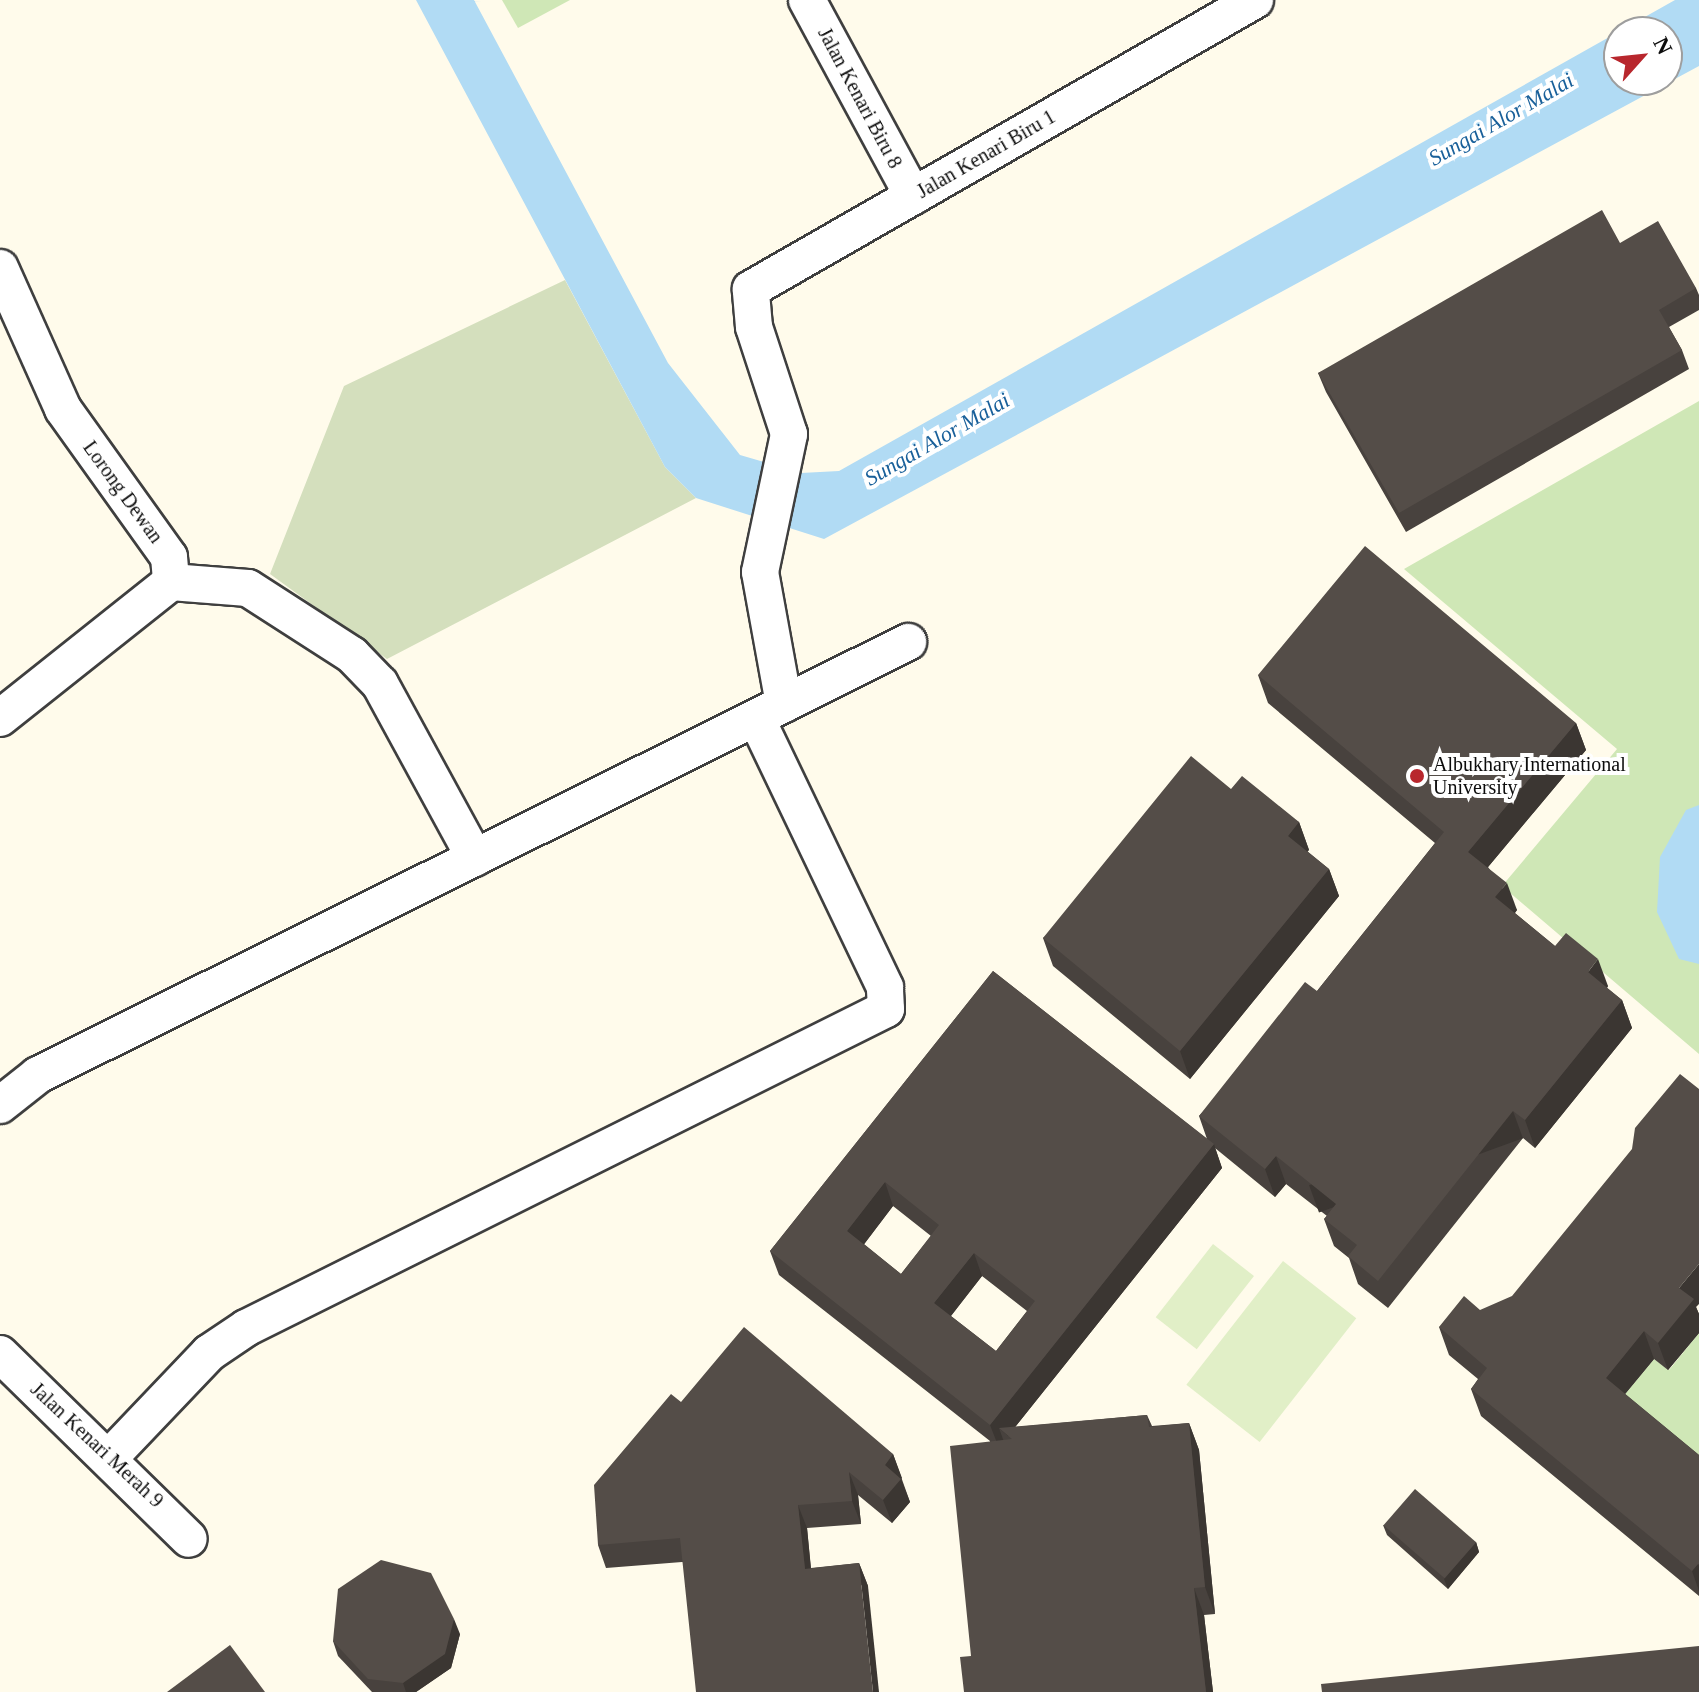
<!DOCTYPE html>
<style>
body{margin:0}
#map{position:relative;width:1699px;height:1692px;overflow:hidden;background:#fffbeb;font-family:Georgia,serif}
div>[style]{position:absolute}
.green>*{inset:0;background:#cfe7b6}
.cemetery>*{inset:0;background:#d4dfbd}
.pitch>*{inset:0;background:#e1efc7;transform-origin:0 0}
.water>*{inset:0;background:#b1dbf4}
.roads{filter:drop-shadow(2px 0 #3f3f3f) drop-shadow(-2px 0 #3f3f3f) drop-shadow(0 2px #3f3f3f) drop-shadow(0 -2px #3f3f3f)}
.minor>*{height:36px;margin:-18px;padding:0 18px;transform-origin:18px;border-radius:18px;background:#fff}
.wall>*{inset:0;background:#48423e}
.shaded-wall>*{inset:0;background:#3b3632;transform-origin:0 0}
.building>*{inset:0;background:#544d48;transform-origin:0 0}
.dots>*{width:22px;height:22px;translate:-50% -50%;box-sizing:border-box;border:4px solid #fff;border-radius:50%}
span{translate:-50% -50%;white-space:nowrap;text-align:center;line-height:1.15;-webkit-text-stroke:8px #fff;paint-order:stroke}
.street-label{font-size:20px;color:#0c0c0c}
.poi-label{font-size:20px;color:#0c0c0c}
.left{translate:0 -50%;text-align:left}
.water-label{font-size:22px;color:#19609a;font-style:italic}
.north{position:absolute;left:1603px;top:16px;width:80px;height:80px;box-sizing:border-box;background:#fff;border:2px solid #9e9e9e;border-radius:50%;rotate:63deg;font-size:22px;font-weight:700;line-height:32px;text-align:center;color:#0c0c0c}
.north::after{content:'';display:block;margin:auto;width:28px;height:36px;background:#b8272d;clip-path:polygon(50% 0,100% 100%,50% 72%,0 100%)}
</style>
<div id="map">
<div class="green">
<div style="clip-path:polygon(502px 0,570px 0,518px 28px)"></div>
<div style="clip-path:polygon(1699px 401px,1699px 1054px,1502px 886px,1617px 749px,1404px 569px)"></div>
<div style="clip-path:polygon(1699px 1333px,1699px 1474px,1616px 1405px,1654px 1359px,1669px 1370px)"></div>
</div>
<div class="cemetery">
<div style="clip-path:polygon(565px 280px,665px 467px,696px 498px,387px 659px,270px 574px,344px 386px)"></div>
</div>
<div class="pitch">
<div style="left:1213px;top:1244px;width:52px;height:93px;rotate:38deg"></div>
<div style="left:1283px;top:1261px;width:93px;height:157px;rotate:38deg"></div>
</div>
<div class="water">
<div style="clip-path:polygon(evenodd,416px 0,474px 0,668px 363px,740px 455px,801px 473px,839px 471px,1675px 0,1699px 0,1699px 66px,824px 539px,696px 498px,665px 467px,416px 0,1619px 32px,1667px 32px,1667px 80px,1619px 80px,1619px 32px)"></div>
<div style="clip-path:polygon(1699px 805px,1699px 964px,1679px 959px,1657px 912px,1660px 857px,1686px 810px)"></div>
</div>
<div class="roads">
<div class="minor">
<div style="left:807px;top:0;width:223px;rotate:61.6deg"></div>
<div style="left:0;top:268px;width:154px;rotate:65.9deg"></div>
<div style="left:63px;top:409px;width:182px;rotate:54.4deg"></div>
<div style="left:169px;top:557px;width:25px;rotate:85deg"></div>
<div style="left:171px;top:582px;width:77px;rotate:4.5deg"></div>
<div style="left:248px;top:588px;width:124px;rotate:32.8deg"></div>
<div style="left:352px;top:655px;width:40px;rotate:46deg"></div>
<div style="left:380px;top:684px;width:198px;rotate:61.4deg"></div>
<div style="left:784px;top:704px;width:134px;rotate:-100.3deg"></div>
<div style="left:760px;top:572px;width:141px;rotate:-78.1deg"></div>
<div style="left:789px;top:434px;width:113px;rotate:-108.1deg"></div>
<div style="left:754px;top:327px;width:38px;rotate:-95deg"></div>
<div style="left:751px;top:289px;width:581px;rotate:-29.83deg"></div>
<div style="left:0;top:718px;width:218px;rotate:-38.5deg"></div>
<div style="left:0;top:1105px;width:48px;rotate:-38.3deg"></div>
<div style="left:38px;top:1075px;width:972px;rotate:-26.46deg"></div>
<div style="left:0;top:1354px;width:264px;rotate:44.4deg"></div>
<div style="left:110px;top:1457px;width:144px;rotate:-46.4deg"></div>
<div style="left:209px;top:1353px;width:45px;rotate:-34deg"></div>
<div style="left:246px;top:1328px;width:715px;rotate:-26.49deg"></div>
<div style="left:886px;top:1009px;width:22px;rotate:-93deg"></div>
<div style="left:885px;top:987px;width:298px;rotate:-115.6deg"></div>
</div>
</div>
<div class="wall">
<div style="clip-path:polygon(1620px 243px,1696px 288px,1699px 295px,1699px 310px,1669px 327px,1682px 350px,1689px 369px,1406px 532px,1326px 392px,1318px 373px)"></div>
<div style="clip-path:polygon(evenodd,1258px 675px,1576px 723px,1586px 750px,1488px 867px,1517px 910px,1515px 913px,1555px 946px,1608px 986px,1607px 988px,1622px 1000px,1632px 1028px,1535px 1148px,1523px 1138px,1388px 1308px,1358px 1284px,1349px 1258px,1334px 1246px,1324px 1219px,1327px 1216px,1286px 1184px,1275px 1197px,1215px 1148px,1222px 1168px,1015px 1427px,1147px 1415px,1152px 1426px,1189px 1423px,1199px 1450px,1215px 1614px,1204px 1615px,1213px 1692px,964px 1692px,971px 1656px,990px 1441px,779px 1275px,770px 1251px,993px 971px,1207px 1139px,1199px 1116px,1317px 991px,1435px 843px,1268px 703px,1258px 675px,893px 1206px,931px 1236px,901px 1274px,864px 1244px,893px 1206px,1258px 675px,982px 1276px,1027px 1311px,996px 1351px,951px 1316px,982px 1276px)"></div>
<div style="clip-path:polygon(1231px 789px,1299px 822px,1309px 850px,1307px 851px,1329px 869px,1339px 896px,1190px 1079px,1053px 966px,1043px 938px)"></div>
<div style="clip-path:polygon(1696px 1307px,1699px 1314px,1699px 1333px,1668px 1370px,1654px 1359px,1625px 1394px,1699px 1455px,1699px 1596px,1481px 1416px,1471px 1389px,1478px 1379px,1449px 1355px,1439px 1327px,1480px 1310px)"></div>
<div style="clip-path:polygon(681px 1402px,893px 1454px,910px 1502px,892px 1523px,858px 1495px,861px 1524px,807px 1528px,811px 1568px,859px 1563px,868px 1586px,682px 1562px,606px 1568px,598px 1545px)"></div>
<div style="clip-path:polygon(1383px 1525px,1476px 1542px,1479px 1552px,1448px 1589px,1387px 1535px)"></div>
<div style="clip-path:polygon(460px 1634px,451px 1668px,416px 1692px,372px 1692px,338px 1656px,333px 1641px)"></div>
</div>
<div class="shaded-wall">
<div style="clip-path:polygon(1576px 723px,1586px 750px,1478px 879px,1468px 852px)"></div>
<div style="clip-path:polygon(1299px 822px,1309px 850px,1298px 863px,1288px 836px)"></div>
<div style="clip-path:polygon(1329px 869px,1339px 896px,1190px 1079px,1180px 1051px)"></div>
<div style="clip-path:polygon(1507px 883px,1517px 910px,1505px 925px,1495px 897px)"></div>
<div style="clip-path:polygon(1598px 959px,1608px 986px,1598px 1000px,1588px 972px)"></div>
<div style="clip-path:polygon(1622px 1000px,1632px 1028px,1535px 1148px,1525px 1120px)"></div>
<div style="left:1513px;top:1111px;width:29px;height:217px;rotate:70deg"></div>
<div style="clip-path:polygon(1214px 1144px,1222px 1168px,1008px 1436px,999px 1428px,1004px 1442px,999px 1448px,990px 1425px)"></div>
<div style="clip-path:polygon(1276px 1156px,1286px 1184px,1275px 1197px,1265px 1169px)"></div>
<div style="clip-path:polygon(885px 1182px,893px 1206px,856px 1255px,847px 1231px)"></div>
<div style="clip-path:polygon(974px 1253px,982px 1276px,943px 1326px,934px 1303px)"></div>
<div style="clip-path:polygon(1699px 1264px,1699px 1304px,1696px 1307px,1699px 1314px,1699px 1333px,1668px 1370px,1658px 1343px,1679px 1288px)"></div>
<div style="clip-path:polygon(1644px 1331px,1654px 1359px,1616px 1405px,1606px 1378px)"></div>
<div style="clip-path:polygon(1189px 1423px,1199px 1450px,1215px 1614px,1205px 1587px)"></div>
<div style="clip-path:polygon(893px 1454px,902px 1478px,894px 1488px,901px 1479px,910px 1502px,892px 1523px,883px 1500px,885px 1465px)"></div>
<div style="clip-path:polygon(849px 1472px,858px 1495px,861px 1524px,852px 1501px)"></div>
<div style="clip-path:polygon(798px 1505px,807px 1528px,813px 1592px,805px 1569px)"></div>
<div style="clip-path:polygon(1476px 1542px,1479px 1552px,1448px 1589px,1444px 1579px)"></div>
<div style="clip-path:polygon(859px 1563px,868px 1586px,879px 1692px,873px 1692px)"></div>
<div style="clip-path:polygon(1698px 1564px,1699px 1566px,1699px 1591px,1692px 1571px)"></div>
<div style="clip-path:polygon(1194px 1588px,1204px 1615px,1213px 1692px,1206px 1692px)"></div>
<div style="clip-path:polygon(454px 1619px,460px 1634px,451px 1668px,416px 1692px,406px 1692px,403px 1683px)"></div>
</div>
<div class="building">
<div style="clip-path:polygon(1602px 210px,1620px 243px,1658px 221px,1696px 288px,1659px 310px,1682px 350px,1399px 513px,1318px 373px)"></div>
<div style="clip-path:polygon(1365px 546px,1576px 723px,1468px 852px,1507px 883px,1495px 897px,1555px 946px,1566px 933px,1598px 959px,1588px 972px,1622px 1000px,1525px 1120px,1513px 1111px,1378px 1281px,1348px 1256px,1357px 1245px,1324px 1219px,1336px 1204px,1276px 1156px,1265px 1169px,1199px 1116px,1305px 982px,1317px 991px,1444px 832px,1258px 675px)"></div>
<div style="clip-path:polygon(1191px 756px,1231px 789px,1242px 776px,1299px 822px,1288px 836px,1329px 869px,1180px 1051px,1043px 938px)"></div>
<div style="clip-path:polygon(evenodd,993px 971px,1214px 1144px,990px 1425px,770px 1251px,993px 971px,885px 1182px,939px 1225px,901px 1274px,847px 1231px,885px 1182px,993px 971px,974px 1253px,1035px 1301px,996px 1351px,934px 1303px,974px 1253px)"></div>
<div style="clip-path:polygon(1680px 1074px,1699px 1089px,1699px 1264px,1679px 1288px,1694px 1299px,1658px 1343px,1644px 1331px,1606px 1378px,1699px 1455px,1699px 1564px,1698px 1564px,1692px 1571px,1471px 1389px,1487px 1368px,1439px 1327px,1464px 1296px,1480px 1310px,1512px 1296px,1632px 1149px,1635px 1128px)"></div>
<div style="clip-path:polygon(744px 1327px,893px 1454px,885px 1465px,901px 1479px,883px 1500px,849px 1472px,852px 1501px,798px 1505px,805px 1569px,859px 1563px,873px 1692px,696px 1692px,680px 1538px,598px 1545px,594px 1485px,671px 1394px,681px 1402px)"></div>
<div style="clip-path:polygon(1147px 1415px,1149px 1427px,1189px 1423px,1205px 1587px,1194px 1588px,1206px 1692px,964px 1692px,960px 1657px,971px 1656px,950px 1446px,1012px 1439px,999px 1428px)"></div>
<div style="left:1415px;top:1489px;width:81px;height:48px;rotate:41deg"></div>
<div style="clip-path:polygon(381px 1560px,431px 1573px,454px 1619px,445px 1654px,403px 1683px,368px 1679px,333px 1641px,338px 1589px)"></div>
<div style="clip-path:polygon(230px 1645px,265px 1692px,167px 1692px)"></div>
<div style="clip-path:polygon(1699px 1646px,1699px 1692px,1322px 1692px,1321px 1684px)"></div>
</div>
<div class="dots">
<div style="left:1417px;top:776px;background:#b8272d"></div>
</div>
<div class="street-label">
<span style="left:860px;top:98px;rotate:62deg">Jalan Kenari Biru 8</span>
<span style="left:986px;top:154px;rotate:-30deg">Jalan Kenari Biru 1</span>
<span style="left:123px;top:492px;rotate:54deg">Lorong Dewan</span>
<span style="left:97px;top:1445px;rotate:43deg">Jalan Kenari Merah 9</span>
</div>
<div class="poi-label">
<span class="left" style="left:1433px;top:776px">Albukhary International<br>University</span>
</div>
<div class="water-label">
<span style="left:1501px;top:119px;rotate:-30deg">Sungai Alor Malai</span>
<span style="left:937px;top:439px;rotate:-30deg">Sungai Alor Malai</span>
</div>
<div class="north">N</div>
</div>
